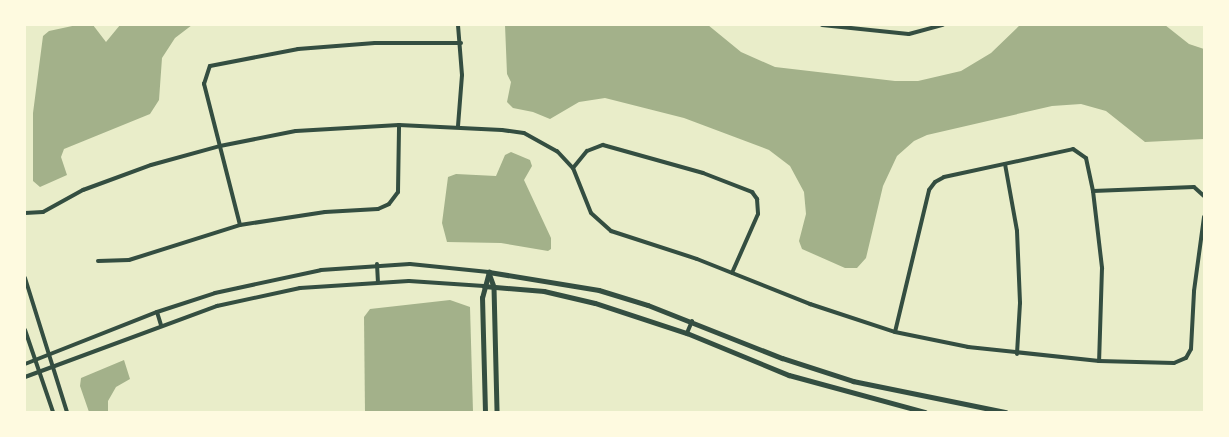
<!DOCTYPE html>
<style>
body{margin:0}
#map{position:relative;width:1229px;height:437px;overflow:hidden;background:#e9edc9;font-family:Helvetica,sans-serif}
div>[style]{position:absolute}
.water>*{inset:0;background:#a3b18a}
.minor>*{height:4px;margin:-2px;padding:0 2px;transform-origin:2px;border-radius:2px;background:#344e41}
.tertiary>*{height:4.5px;margin:-2.25px;padding:0 2.25px;transform-origin:2.25px;border-radius:2.25px;background:#344e41}
span{translate:-50% -50%;white-space:nowrap;text-align:center;line-height:1.15;-webkit-text-stroke:4px #fefae0;paint-order:stroke}
.frame{position:absolute;inset:0;border:26px solid #fefae0;pointer-events:none}
</style>
<div id="map">
<div class="water">
<div style="clip-path:polygon(77px 25px,93px 25px,106px 42px,120px 25px,192px 25px,175px 38px,162px 58px,159px 100px,150px 114px,64px 149px,61px 157px,67px 175px,40px 187px,33px 181px,33px 113px,43px 36px,49px 31px)"></div>
<div style="clip-path:polygon(505px 25px,708px 25px,741px 52px,775px 67px,895px 81px,918px 81px,961px 71px,991px 53px,1020px 25px,1165px 25px,1189px 44px,1204px 49px,1204px 139px,1145px 142px,1106px 111px,1081px 104px,1052px 106px,927px 135px,914px 141px,897px 156px,883px 186px,866px 258px,857px 268px,845px 268px,802px 249px,799px 241px,806px 214px,804px 192px,790px 166px,769px 150px,684px 118px,605px 98px,579px 102px,550px 119px,533px 112px,513px 108px,507px 102px,511px 82px,507px 74px)"></div>
<div style="clip-path:polygon(511px 152px,530px 160px,532px 166px,524px 180px,551px 238px,551px 249px,548px 251px,501px 243px,447px 242px,442px 223px,448px 177px,456px 174px,496px 176px,505px 155px)"></div>
<div style="clip-path:polygon(450px 300px,470px 307px,473px 412px,365px 412px,364px 317px,370px 309px)"></div>
<div style="clip-path:polygon(124px 360px,130px 379px,116px 387px,108px 401px,108px 412px,89px 412px,80px 386px,81px 378px)"></div>
</div>
<div class="minor">
<div style="left:822px;top:25px;width:87px;rotate:5.9deg"></div>
<div style="left:909px;top:34px;width:35px;rotate:-15deg"></div>
<div style="left:458px;top:126px;width:51px;rotate:-85.5deg"></div>
<div style="left:462px;top:75px;width:50px;rotate:-94.6deg"></div>
<div style="left:1005px;top:164px;width:68px;rotate:79.8deg"></div>
<div style="left:1017px;top:231px;width:72px;rotate:87.6deg"></div>
<div style="left:1020px;top:303px;width:51px;rotate:93.4deg"></div>
<div style="left:573px;top:168px;width:22px;rotate:-51deg"></div>
<div style="left:587px;top:151px;width:17px;rotate:-21deg"></div>
<div style="left:603px;top:145px;width:104px;rotate:15.6deg"></div>
<div style="left:703px;top:173px;width:53px;rotate:21.2deg"></div>
<div style="left:752px;top:192px;width:9px;rotate:54deg"></div>
<div style="left:757px;top:199px;width:15px;rotate:86deg"></div>
<div style="left:758px;top:214px;width:64px;rotate:113.8deg"></div>
<div style="left:1093px;top:191px;width:101px;rotate:-2.3deg"></div>
<div style="left:1194px;top:187px;width:13px;rotate:42deg"></div>
<div style="left:25px;top:213px;width:18px;rotate:-3deg"></div>
<div style="left:43px;top:212px;width:46px;rotate:-28.8deg"></div>
<div style="left:83px;top:190px;width:72px;rotate:-20.2deg"></div>
<div style="left:151px;top:165px;width:72px;rotate:-15.4deg"></div>
<div style="left:220px;top:146px;width:77px;rotate:-11.2deg"></div>
<div style="left:296px;top:131px;width:103px;rotate:-3.3deg"></div>
<div style="left:399px;top:125px;width:103px;rotate:2.8deg"></div>
<div style="left:502px;top:130px;width:22px;rotate:8deg"></div>
<div style="left:524px;top:133px;width:38px;rotate:29deg"></div>
<div style="left:557px;top:151px;width:23px;rotate:47deg"></div>
<div style="left:573px;top:168px;width:48px;rotate:68.2deg"></div>
<div style="left:591px;top:213px;width:27px;rotate:42deg"></div>
<div style="left:611px;top:231px;width:90px;rotate:18deg"></div>
<div style="left:697px;top:259px;width:122px;rotate:21.7deg"></div>
<div style="left:810px;top:304px;width:89px;rotate:18.2deg"></div>
<div style="left:895px;top:332px;width:75px;rotate:11.6deg"></div>
<div style="left:968px;top:347px;width:132px;rotate:6.1deg"></div>
<div style="left:1099px;top:361px;width:75px;rotate:1.5deg"></div>
<div style="left:1174px;top:363px;width:13px;rotate:-23deg"></div>
<div style="left:1186px;top:358px;width:10px;rotate:-61deg"></div>
<div style="left:1191px;top:349px;width:58px;rotate:-87deg"></div>
<div style="left:1194px;top:291px;width:75px;rotate:-82.3deg"></div>
<div style="left:240px;top:225px;width:146px;rotate:-104.3deg"></div>
<div style="left:204px;top:84px;width:19px;rotate:-72deg"></div>
<div style="left:210px;top:66px;width:90px;rotate:-10.9deg"></div>
<div style="left:298px;top:49px;width:77px;rotate:-4.5deg"></div>
<div style="left:375px;top:43px;width:86px"></div>
<div style="left:98px;top:261px;width:31px;rotate:-2deg"></div>
<div style="left:129px;top:260px;width:116px;rotate:-17.5deg"></div>
<div style="left:240px;top:225px;width:86px;rotate:-8.7deg"></div>
<div style="left:325px;top:212px;width:53px;rotate:-3.2deg"></div>
<div style="left:378px;top:209px;width:12px;rotate:-24deg"></div>
<div style="left:389px;top:204px;width:15px;rotate:-53deg"></div>
<div style="left:398px;top:192px;width:67px;rotate:-89.1deg"></div>
<div style="left:377px;top:264px;width:18px;rotate:87deg"></div>
<div style="left:25px;top:278px;width:140px;rotate:72.6deg"></div>
<div style="left:157px;top:312px;width:14px;rotate:73deg"></div>
<div style="left:25px;top:330px;width:87px;rotate:71.1deg"></div>
<div style="left:895px;top:332px;width:146px;rotate:-76.5deg"></div>
<div style="left:929px;top:190px;width:10px;rotate:-53deg"></div>
<div style="left:935px;top:182px;width:10px;rotate:-29deg"></div>
<div style="left:944px;top:177px;width:132px;rotate:-12.2deg"></div>
<div style="left:1073px;top:149px;width:16px;rotate:35deg"></div>
<div style="left:1086px;top:158px;width:34px;rotate:78deg"></div>
<div style="left:1093px;top:191px;width:78px;rotate:83.3deg"></div>
<div style="left:1102px;top:268px;width:93px;rotate:91.8deg"></div>
<div style="left:687px;top:333px;width:13px;rotate:-67deg"></div>
<div style="left:25px;top:364px;width:142px;rotate:-21.5deg"></div>
<div style="left:157px;top:312px;width:61px;rotate:-18.1deg"></div>
<div style="left:215px;top:293px;width:108px;rotate:-12.2deg"></div>
<div style="left:321px;top:270px;width:89px;rotate:-3.9deg"></div>
<div style="left:410px;top:264px;width:79px;rotate:5.8deg"></div>
<div style="left:25px;top:377px;width:205px;rotate:-20.3deg"></div>
<div style="left:217px;top:306px;width:85px;rotate:-12.2deg"></div>
<div style="left:300px;top:288px;width:109px;rotate:-3.7deg"></div>
<div style="left:409px;top:281px;width:75px;rotate:3.8deg"></div>
</div>
<div class="tertiary">
<div style="left:489px;top:272px;width:111px;rotate:9.3deg"></div>
<div style="left:599px;top:290px;width:51px;rotate:17deg"></div>
<div style="left:648px;top:305px;width:144px;rotate:21.6deg"></div>
<div style="left:782px;top:358px;width:75px;rotate:17.9deg"></div>
<div style="left:853px;top:381px;width:156px;rotate:11.5deg"></div>
<div style="left:489px;top:273px;width:15px;rotate:70deg"></div>
<div style="left:494px;top:287px;width:125px;rotate:88.6deg"></div>
<div style="left:484px;top:286px;width:60px;rotate:4.8deg"></div>
<div style="left:544px;top:291px;width:52px;rotate:13.2deg"></div>
<div style="left:595px;top:303px;width:97px;rotate:18.1deg"></div>
<div style="left:687px;top:333px;width:110px;rotate:22.4deg"></div>
<div style="left:789px;top:375px;width:141px;rotate:15.2deg"></div>
<div style="left:485px;top:412px;width:114px;rotate:-91.5deg"></div>
<div style="left:482px;top:298px;width:27px;rotate:-75deg"></div>
</div>
<div class="frame"></div>
</div>
